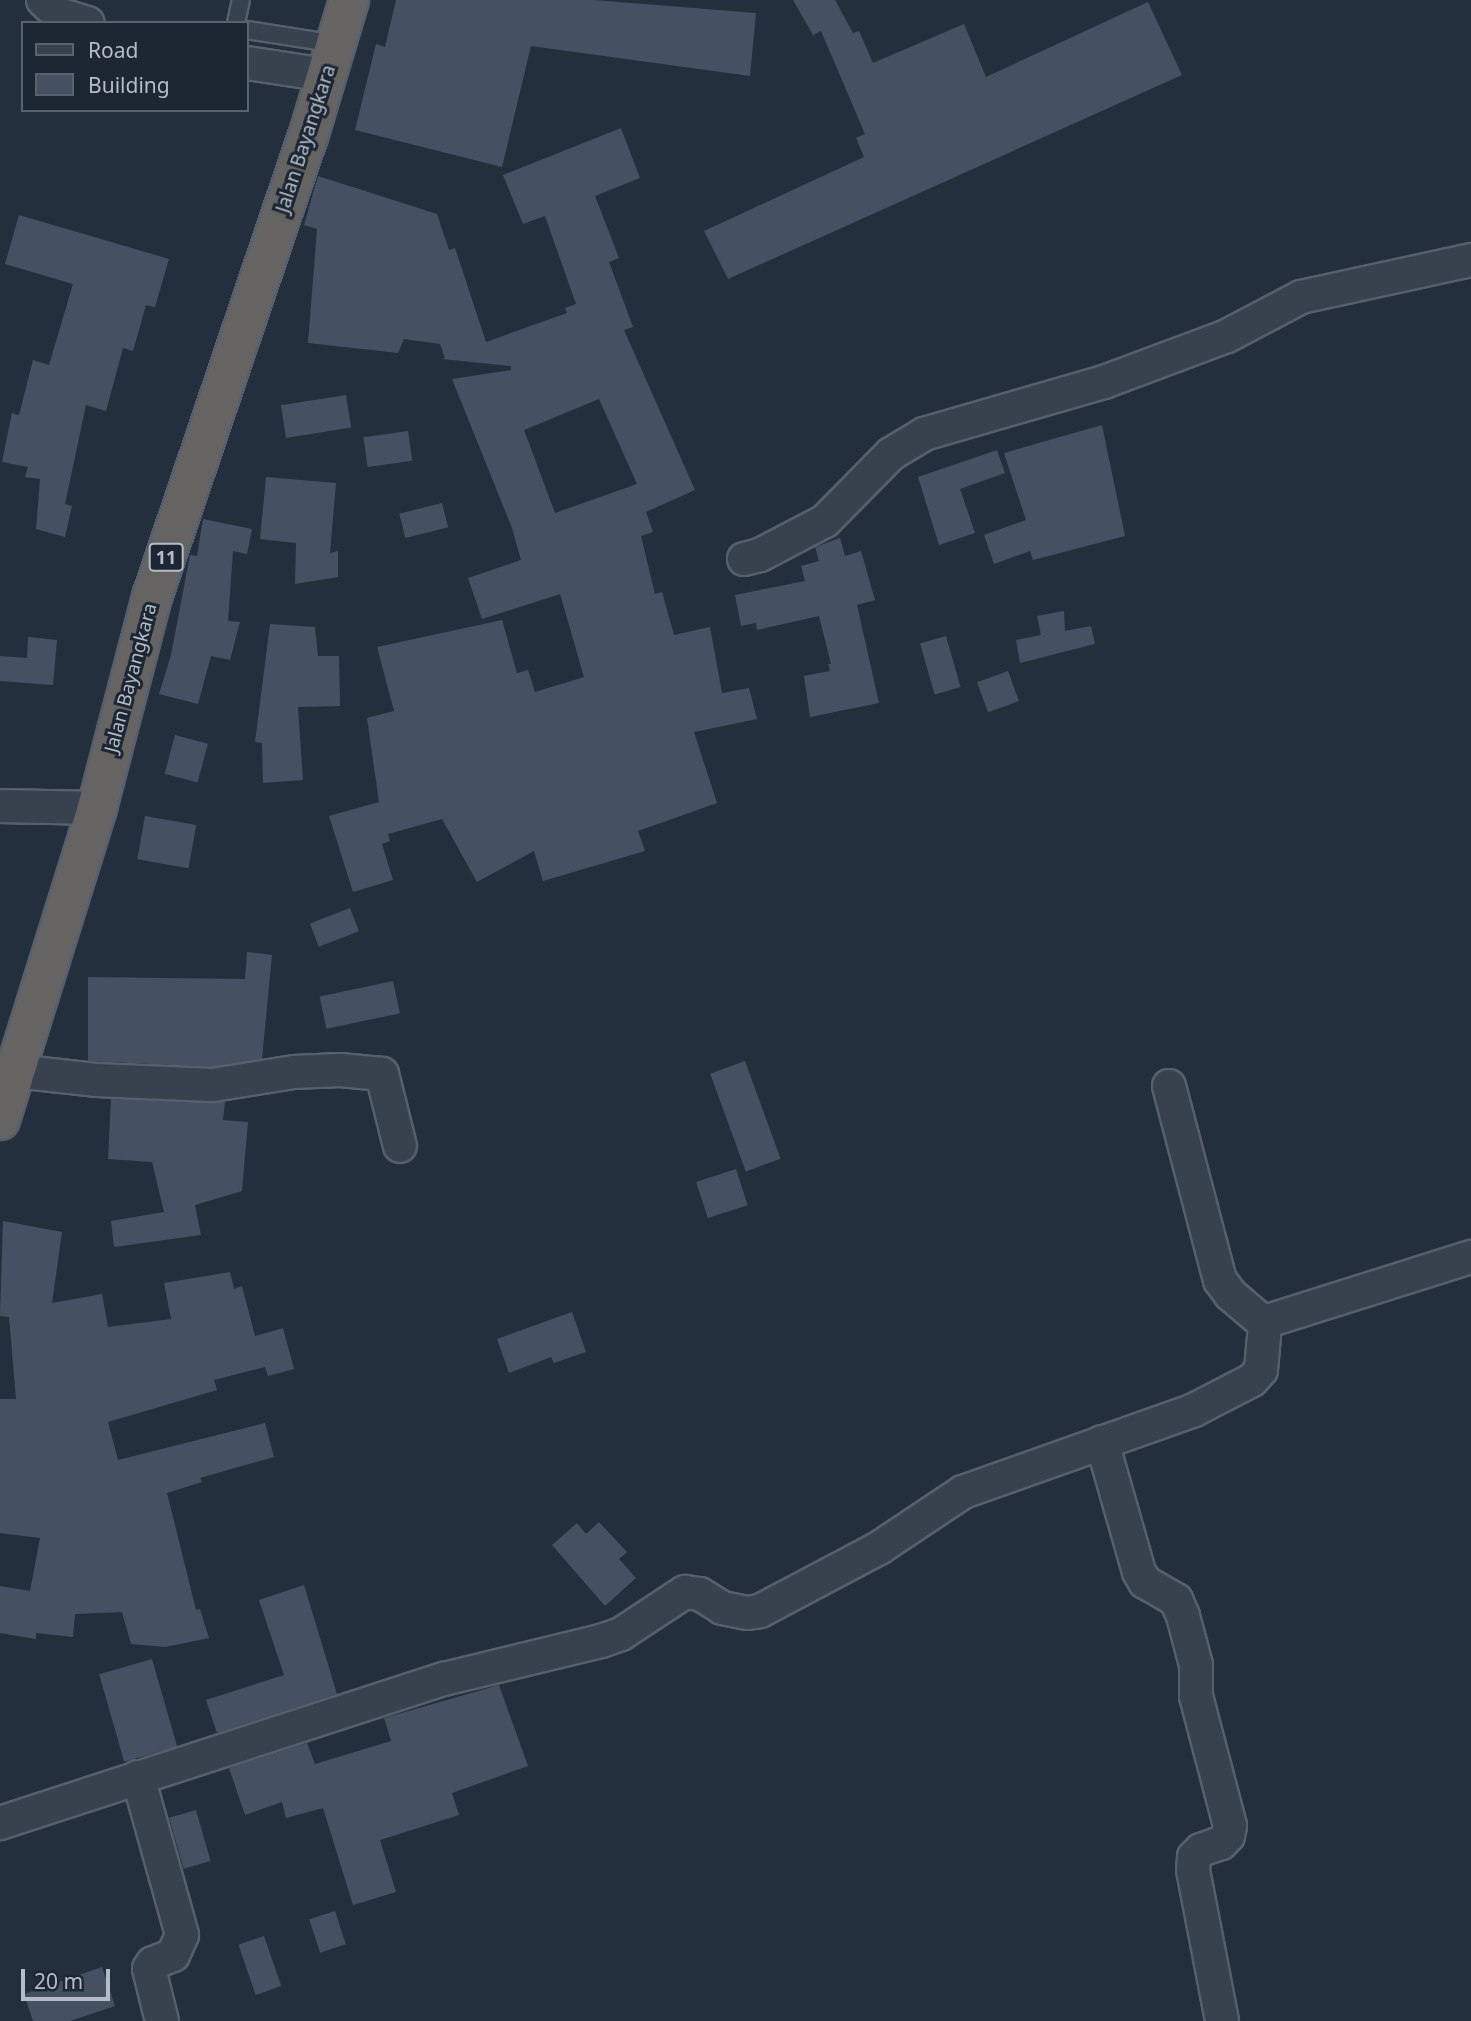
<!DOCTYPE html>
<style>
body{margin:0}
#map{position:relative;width:1471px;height:2021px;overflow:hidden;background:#242f3e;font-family:"Noto Sans",sans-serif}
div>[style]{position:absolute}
.building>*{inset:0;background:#455162;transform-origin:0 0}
.roads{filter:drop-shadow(2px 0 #565f6c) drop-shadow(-2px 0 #565f6c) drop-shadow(0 2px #565f6c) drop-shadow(0 -2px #565f6c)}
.service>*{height:16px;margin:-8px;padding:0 8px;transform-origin:8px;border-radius:8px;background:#38414e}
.minor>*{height:32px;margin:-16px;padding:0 16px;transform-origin:16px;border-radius:16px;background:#38414e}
.trunk>*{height:38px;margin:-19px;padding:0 19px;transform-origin:19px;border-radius:19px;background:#656462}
span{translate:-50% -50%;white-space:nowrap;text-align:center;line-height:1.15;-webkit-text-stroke:6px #1d2633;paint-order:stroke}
.shield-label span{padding:2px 5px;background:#1d2633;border:2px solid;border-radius:5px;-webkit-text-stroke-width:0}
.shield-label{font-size:18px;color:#b4bcc9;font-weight:700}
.street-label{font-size:19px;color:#b4bcc9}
.legend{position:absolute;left:21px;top:21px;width:228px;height:91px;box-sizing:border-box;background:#1d2633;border:2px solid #59626f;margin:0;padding:9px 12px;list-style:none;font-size:21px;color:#b4bcc9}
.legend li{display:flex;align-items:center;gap:14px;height:35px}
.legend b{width:35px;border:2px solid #59626f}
.scale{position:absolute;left:21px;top:1969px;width:89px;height:32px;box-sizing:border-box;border:4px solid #b4bcc9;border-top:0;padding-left:9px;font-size:21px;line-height:24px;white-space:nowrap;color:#b4bcc9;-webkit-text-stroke:5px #1d2633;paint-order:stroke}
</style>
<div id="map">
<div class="building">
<div style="clip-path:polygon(396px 0,594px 0,756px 13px,750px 76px,531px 46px,502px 167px,355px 130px,376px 44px,385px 47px)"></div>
<div style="clip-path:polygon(793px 0,835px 0,853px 33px,859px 31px,873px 63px,964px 24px,986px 77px,1148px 2px,1182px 75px,728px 279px,704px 231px,864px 157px,856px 138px,865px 134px,821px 31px,813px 35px)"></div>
<div style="clip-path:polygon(evenodd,621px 128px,640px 178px,595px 196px,619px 258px,609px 262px,633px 327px,624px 330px,695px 490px,646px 512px,653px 532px,641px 536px,655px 594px,662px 592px,674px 635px,710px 627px,722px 693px,749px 688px,757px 719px,694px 732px,717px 803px,638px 831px,645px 851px,543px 881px,534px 851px,477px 882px,442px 819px,388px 834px,390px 841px,382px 844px,393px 880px,353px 892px,329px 816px,379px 802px,367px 718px,394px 711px,377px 647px,502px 620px,517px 673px,528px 670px,535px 692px,584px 677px,560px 594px,482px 619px,468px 578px,521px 560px,512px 528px,452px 379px,511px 370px,511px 366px,442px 359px,445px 358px,440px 344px,404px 339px,398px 353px,308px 343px,317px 229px,304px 225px,318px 176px,437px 214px,449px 250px,455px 248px,486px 342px,567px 313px,565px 308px,576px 304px,545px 216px,523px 224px,503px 175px,621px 128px,599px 399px,637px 484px,555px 513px,524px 430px,599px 399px)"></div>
<div style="clip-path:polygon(19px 215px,169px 259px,155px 307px,146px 305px,133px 351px,123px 348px,106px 411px,86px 405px,65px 504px,72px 506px,65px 537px,36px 529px,40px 479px,25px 477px,28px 467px,2px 462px,12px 413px,19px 415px,33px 360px,49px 365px,73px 284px,5px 264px)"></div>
<div style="left:346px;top:395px;width:33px;height:66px;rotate:81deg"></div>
<div style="clip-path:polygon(1102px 425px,1125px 536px,1033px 560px,1030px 551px,994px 564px,984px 535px,1026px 520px,1004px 453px)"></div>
<div style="left:408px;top:431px;width:30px;height:45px;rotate:82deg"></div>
<div style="clip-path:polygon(997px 450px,1005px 473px,960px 489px,975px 533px,939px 545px,918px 477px)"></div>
<div style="clip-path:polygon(266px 477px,336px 483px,330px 553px,338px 551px,338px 577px,295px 584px,296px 543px,260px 539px)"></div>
<div style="left:442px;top:503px;width:25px;height:44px;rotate:76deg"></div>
<div style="clip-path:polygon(203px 519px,252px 529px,247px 554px,233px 551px,228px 621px,240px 622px,230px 660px,211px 656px,198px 704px,159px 694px,171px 655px,190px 555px,197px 556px)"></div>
<div style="clip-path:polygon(840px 538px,845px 556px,861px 551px,875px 600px,857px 605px,879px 703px,810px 717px,804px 676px,830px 671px,828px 664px,831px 664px,819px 616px,757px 630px,756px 623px,741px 626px,735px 595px,805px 581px,801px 566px,819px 561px,815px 547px)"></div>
<div style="clip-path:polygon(1064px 611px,1065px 631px,1091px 626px,1095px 644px,1020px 663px,1016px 640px,1041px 635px,1037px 616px)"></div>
<div style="clip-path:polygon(270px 624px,315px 627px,318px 656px,339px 656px,340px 706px,298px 707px,303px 780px,263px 783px,262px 743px,255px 742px)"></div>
<div style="left:946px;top:636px;width:53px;height:27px;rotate:74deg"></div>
<div style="clip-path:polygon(28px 637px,57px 640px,53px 685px,0 681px,0 656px,27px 658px)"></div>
<div style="left:1008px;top:671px;width:32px;height:33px;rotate:70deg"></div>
<div style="left:175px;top:735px;width:34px;height:40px;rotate:15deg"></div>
<div style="left:145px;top:816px;width:52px;height:44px;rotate:10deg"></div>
<div style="left:350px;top:908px;width:25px;height:43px;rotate:69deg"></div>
<div style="clip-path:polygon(247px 952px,272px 955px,262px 1059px,212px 1067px,88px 1061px,88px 977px,245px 979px)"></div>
<div style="left:393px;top:981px;width:33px;height:75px;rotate:78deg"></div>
<div style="left:745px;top:1061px;width:104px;height:37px;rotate:70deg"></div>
<div style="clip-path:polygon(111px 1099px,225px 1102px,223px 1120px,248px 1122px,242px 1191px,195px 1205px,201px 1235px,114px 1247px,111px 1221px,164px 1212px,152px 1162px,108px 1159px)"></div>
<div style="left:736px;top:1169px;width:38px;height:42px;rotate:72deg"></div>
<div style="clip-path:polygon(3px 1221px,62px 1232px,52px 1303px,102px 1294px,108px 1327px,171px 1319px,164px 1283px,230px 1272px,234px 1289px,242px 1286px,255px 1336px,283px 1328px,294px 1369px,268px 1376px,265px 1367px,214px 1380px,217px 1390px,108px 1422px,118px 1460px,265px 1423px,274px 1457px,200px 1478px,202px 1482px,167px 1493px,196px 1610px,200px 1609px,209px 1638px,165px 1647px,131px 1644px,122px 1612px,75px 1614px,73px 1637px,36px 1633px,36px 1639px,0 1633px,0 1586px,30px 1591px,40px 1538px,0 1533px,0 1399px,16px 1399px,9px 1317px,0 1316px)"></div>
<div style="clip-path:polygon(572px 1312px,586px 1352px,554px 1363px,551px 1357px,509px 1373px,497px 1339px)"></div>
<div style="clip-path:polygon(599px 1522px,627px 1552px,619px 1559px,636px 1578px,605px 1606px,552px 1545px,577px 1523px,586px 1534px)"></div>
<div style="clip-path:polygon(304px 1585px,337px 1694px,217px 1733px,206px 1700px,284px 1675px,259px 1600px)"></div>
<div style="left:152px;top:1659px;width:91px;height:55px;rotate:74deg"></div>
<div style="clip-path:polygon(499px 1685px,528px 1766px,452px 1793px,459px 1815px,380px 1840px,396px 1892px,353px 1905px,323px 1808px,286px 1818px,282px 1802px,245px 1815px,229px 1768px,307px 1743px,315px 1764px,391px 1741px,384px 1718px)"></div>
<div style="left:196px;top:1810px;width:53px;height:28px;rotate:74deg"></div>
<div style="left:335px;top:1911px;width:35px;height:27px;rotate:72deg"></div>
<div style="left:264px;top:1936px;width:53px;height:27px;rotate:71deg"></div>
<div style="clip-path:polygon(102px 1967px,115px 2006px,70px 2021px,33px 2021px,24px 1994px)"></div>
</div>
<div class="roads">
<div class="service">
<div style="left:236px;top:23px;width:24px;rotate:-78deg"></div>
<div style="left:247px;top:30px;width:90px;rotate:8.9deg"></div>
</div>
<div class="minor">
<div style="left:43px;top:0;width:21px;rotate:43deg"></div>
<div style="left:58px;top:14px;width:31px;rotate:17deg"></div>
<div style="left:247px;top:63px;width:80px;rotate:8.6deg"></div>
<div style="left:744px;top:559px;width:16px;rotate:-14deg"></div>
<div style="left:760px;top:555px;width:73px;rotate:-27.6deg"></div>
<div style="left:825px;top:521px;width:94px;rotate:-45.4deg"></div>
<div style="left:891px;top:454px;width:39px;rotate:-31deg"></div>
<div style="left:924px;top:434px;width:187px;rotate:-16.1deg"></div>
<div style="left:1104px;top:382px;width:131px;rotate:-20.5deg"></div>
<div style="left:1227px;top:336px;width:84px;rotate:-27.8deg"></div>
<div style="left:1301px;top:297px;width:174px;rotate:-12.3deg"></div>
<div style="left:0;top:806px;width:97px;rotate:1.2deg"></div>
<div style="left:15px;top:1071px;width:81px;rotate:6.3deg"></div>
<div style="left:96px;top:1080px;width:117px;rotate:2.4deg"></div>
<div style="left:213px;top:1085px;width:82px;rotate:-9.1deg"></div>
<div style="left:294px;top:1072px;width:46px;rotate:-2.5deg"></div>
<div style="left:340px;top:1070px;width:42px;rotate:5.4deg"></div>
<div style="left:382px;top:1074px;width:74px;rotate:76deg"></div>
<div style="left:1169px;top:1086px;width:201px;rotate:75.3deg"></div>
<div style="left:1220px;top:1280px;width:17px;rotate:54deg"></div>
<div style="left:1230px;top:1294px;width:46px;rotate:40.6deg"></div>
<div style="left:1102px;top:1442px;width:135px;rotate:74.1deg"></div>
<div style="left:1139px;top:1572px;width:12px;rotate:59deg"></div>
<div style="left:1145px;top:1582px;width:36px;rotate:30deg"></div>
<div style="left:1176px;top:1600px;width:17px;rotate:66deg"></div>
<div style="left:1183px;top:1616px;width:51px;rotate:75.1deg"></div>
<div style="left:1196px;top:1665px;width:31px;rotate:90deg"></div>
<div style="left:1196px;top:1696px;width:134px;rotate:75.3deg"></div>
<div style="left:1230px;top:1826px;width:10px;rotate:101deg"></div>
<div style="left:1228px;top:1836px;width:10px;rotate:135deg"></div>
<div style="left:1221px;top:1843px;width:21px;rotate:161deg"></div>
<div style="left:1201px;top:1850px;width:10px;rotate:135deg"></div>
<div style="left:1194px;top:1857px;width:13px;rotate:94deg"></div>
<div style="left:1193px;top:1870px;width:154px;rotate:79.1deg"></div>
<div style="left:138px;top:1777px;width:164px;rotate:74.4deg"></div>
<div style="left:182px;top:1935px;width:22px;rotate:114deg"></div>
<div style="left:173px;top:1955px;width:22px;rotate:158deg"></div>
<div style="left:153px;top:1963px;width:7px;rotate:124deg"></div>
<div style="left:149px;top:1969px;width:54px;rotate:76deg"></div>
<div style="left:0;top:1823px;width:467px;rotate:-18deg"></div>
<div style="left:444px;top:1679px;width:162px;rotate:-13.6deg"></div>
<div style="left:601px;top:1641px;width:21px;rotate:-19deg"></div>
<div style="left:621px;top:1634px;width:77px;rotate:-33.3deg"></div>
<div style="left:685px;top:1592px;width:15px;rotate:8deg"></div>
<div style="left:700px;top:1594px;width:26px;rotate:32deg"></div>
<div style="left:722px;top:1608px;width:26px;rotate:11deg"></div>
<div style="left:748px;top:1613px;width:12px;rotate:-9deg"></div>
<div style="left:760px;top:1611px;width:135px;rotate:-27.9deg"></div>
<div style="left:879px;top:1548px;width:101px;rotate:-33.7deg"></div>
<div style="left:963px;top:1492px;width:245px;rotate:-19.5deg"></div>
<div style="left:1194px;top:1410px;width:65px;rotate:-27.3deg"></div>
<div style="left:1252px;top:1380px;width:13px;rotate:-48deg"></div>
<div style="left:1261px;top:1370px;width:46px;rotate:-85deg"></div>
<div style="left:1265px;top:1324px;width:7px;rotate:-34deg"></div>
<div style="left:1271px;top:1320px;width:210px;rotate:-17.5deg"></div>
</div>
<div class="trunk">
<div style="left:0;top:1120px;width:327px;rotate:-72.7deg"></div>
<div style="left:97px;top:808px;width:218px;rotate:-75.4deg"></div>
<div style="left:152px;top:597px;width:486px;rotate:-71.3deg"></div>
<div style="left:308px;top:137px;width:143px;rotate:-73.3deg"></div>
</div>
</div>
<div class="shield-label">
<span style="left:166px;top:557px">11</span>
</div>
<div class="street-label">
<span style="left:306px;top:139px;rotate:-72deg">Jalan Bayangkara</span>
<span style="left:131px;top:678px;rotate:-75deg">Jalan Bayangkara</span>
</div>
<ul class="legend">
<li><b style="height:9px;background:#38414e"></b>Road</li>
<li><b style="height:19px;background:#455162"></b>Building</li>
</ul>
<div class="scale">20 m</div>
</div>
